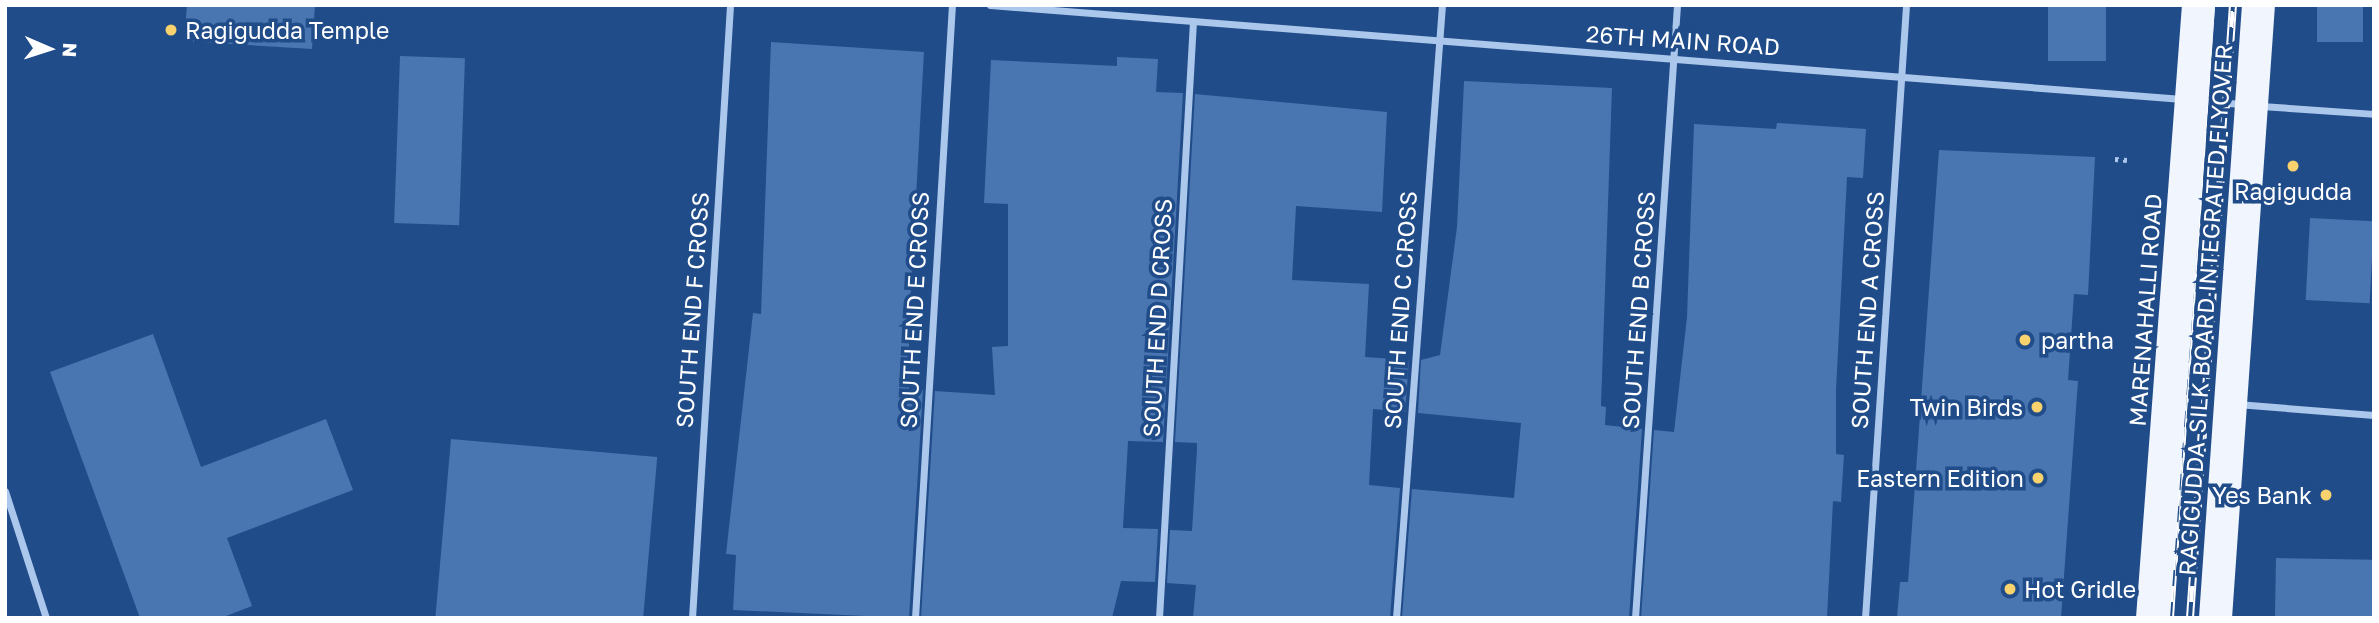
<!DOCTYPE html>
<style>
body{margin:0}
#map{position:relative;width:2379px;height:623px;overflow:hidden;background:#204c89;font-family:"Golos Text",sans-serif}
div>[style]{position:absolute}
.building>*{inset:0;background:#4975b1;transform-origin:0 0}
.path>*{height:4.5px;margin-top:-2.25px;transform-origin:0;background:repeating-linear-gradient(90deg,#abc7eb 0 3.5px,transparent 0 8.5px)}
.street>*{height:7px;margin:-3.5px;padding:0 3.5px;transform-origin:3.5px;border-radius:3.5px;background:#abc7eb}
.primary>*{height:18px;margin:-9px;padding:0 9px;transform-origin:9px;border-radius:9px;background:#f0f5fe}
.rail>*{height:8px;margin-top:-4px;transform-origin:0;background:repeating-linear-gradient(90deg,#204c89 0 16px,#fff 0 32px);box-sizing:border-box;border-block:2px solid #fff}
.primary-bridge>*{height:18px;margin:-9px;padding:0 9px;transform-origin:9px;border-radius:9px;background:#f0f5fe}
.dots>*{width:19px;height:19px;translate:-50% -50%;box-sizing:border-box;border:4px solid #204c89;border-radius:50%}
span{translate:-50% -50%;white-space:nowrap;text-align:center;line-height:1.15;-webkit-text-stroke:7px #204c89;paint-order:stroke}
.poi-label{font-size:23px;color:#fff}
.left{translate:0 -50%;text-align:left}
.right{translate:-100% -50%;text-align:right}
.street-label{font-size:23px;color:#fff}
.frame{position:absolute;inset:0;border:7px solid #fff;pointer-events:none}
.north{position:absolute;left:14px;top:14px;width:70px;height:70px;-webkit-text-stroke:5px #204c89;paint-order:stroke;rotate:93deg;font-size:19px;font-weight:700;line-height:28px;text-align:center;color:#fff}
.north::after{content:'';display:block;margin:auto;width:24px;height:32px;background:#fff;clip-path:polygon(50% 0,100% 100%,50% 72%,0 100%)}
</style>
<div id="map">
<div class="building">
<div style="clip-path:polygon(187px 5px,315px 5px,312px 49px,184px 41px)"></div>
<div style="left:2048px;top:5px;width:58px;height:56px"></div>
<div style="left:2317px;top:5px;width:46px;height:37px"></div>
<div style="clip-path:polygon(771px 42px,924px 52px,909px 324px,909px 389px,923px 390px,909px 618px,733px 610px,736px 555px,726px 554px,753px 313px,761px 314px)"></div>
<div style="left:400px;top:56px;width:65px;height:167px;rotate:2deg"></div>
<div style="clip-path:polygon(1117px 57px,1158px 59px,1156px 92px,1183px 93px,1163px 442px,1128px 441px,1123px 528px,1158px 529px,1155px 582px,1121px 581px,1112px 618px,921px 618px,935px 391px,995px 395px,992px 347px,1008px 346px,1008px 204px,984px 203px,991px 60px,1117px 66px)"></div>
<div style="clip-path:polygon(1464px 81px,1612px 88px,1601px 406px,1606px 407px,1605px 425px,1642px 429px,1629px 618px,1402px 618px,1412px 489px,1514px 498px,1521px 423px,1418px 413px,1421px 360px,1440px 355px,1457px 227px)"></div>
<div style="clip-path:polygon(1195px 94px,1387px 112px,1382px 212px,1296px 206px,1292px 280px,1369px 284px,1365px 357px,1409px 360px,1405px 412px,1373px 409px,1369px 485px,1400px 488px,1390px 618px,1193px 618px,1196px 585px,1167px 583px,1170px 530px,1192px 531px,1197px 449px,1197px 443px,1175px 442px)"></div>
<div style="clip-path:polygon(1777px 123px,1866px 129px,1863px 178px,1847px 177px,1836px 390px,1836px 454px,1844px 455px,1841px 502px,1833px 501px,1827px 618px,1641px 618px,1654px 430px,1674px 432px,1687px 317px,1694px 124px,1776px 129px)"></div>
<div style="clip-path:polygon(1939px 150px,2095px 157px,2088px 295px,2074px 294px,2068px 380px,2078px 381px,2061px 618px,1897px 618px,1900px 582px,1908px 582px)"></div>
<div style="left:2310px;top:218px;width:64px;height:82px;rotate:3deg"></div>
<div style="clip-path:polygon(153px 334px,201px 467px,326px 419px,353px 490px,227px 538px,252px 606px,221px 618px,140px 618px,50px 372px)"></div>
<div style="left:451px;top:439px;width:207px;height:180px;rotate:5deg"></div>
<div style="left:2276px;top:558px;width:98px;height:60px;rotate:1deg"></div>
</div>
<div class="path">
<div style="left:2115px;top:159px;width:12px;rotate:5deg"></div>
</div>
<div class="street">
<div style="left:990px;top:5px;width:1196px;rotate:4.51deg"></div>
<div style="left:2201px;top:101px;width:41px;rotate:4.2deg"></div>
<div style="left:2261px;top:106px;width:113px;rotate:4deg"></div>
<div style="left:2237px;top:404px;width:137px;rotate:4.6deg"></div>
<div style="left:5px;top:491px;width:133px;rotate:72.1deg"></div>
<div style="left:692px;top:618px;width:614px;rotate:-86.45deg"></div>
<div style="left:915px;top:618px;width:614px;rotate:-86.55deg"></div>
<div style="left:1159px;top:618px;width:598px;rotate:-86.74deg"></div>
<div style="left:1396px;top:618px;width:615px;rotate:-85.71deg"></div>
<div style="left:1635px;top:618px;width:614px;rotate:-86.08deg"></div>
<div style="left:1865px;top:618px;width:614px;rotate:-86.17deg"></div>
</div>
<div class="primary">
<div style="left:2145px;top:618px;width:615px;rotate:-85.71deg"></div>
<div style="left:2223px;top:618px;width:615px;rotate:-85.99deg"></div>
</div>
<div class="rail">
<div style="left:2170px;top:618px;width:614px;rotate:-86.17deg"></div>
<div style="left:2190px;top:618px;width:615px;rotate:-85.99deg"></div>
</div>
<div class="primary-bridge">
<div style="left:2161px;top:618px;width:615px;rotate:-85.8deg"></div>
<div style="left:2208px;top:618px;width:615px;rotate:-85.99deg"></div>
</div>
<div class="dots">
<div style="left:171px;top:30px;background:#f8d26c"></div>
<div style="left:2293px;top:166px;background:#f8d26c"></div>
<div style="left:2025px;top:340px;background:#f8d26c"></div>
<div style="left:2037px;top:407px;background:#f8d26c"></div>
<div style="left:2038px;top:478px;background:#f8d26c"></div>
<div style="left:2326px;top:495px;background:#f8d26c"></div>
<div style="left:2010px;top:589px;background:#f8d26c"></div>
</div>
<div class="poi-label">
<span class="left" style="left:185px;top:30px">Ragigudda Temple</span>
<span style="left:2293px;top:191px">Ragigudda</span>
<span class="left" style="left:2041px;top:340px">partha</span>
<span class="right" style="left:2023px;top:407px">Twin Birds</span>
<span class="right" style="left:2024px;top:478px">Eastern Edition</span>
<span class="right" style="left:2312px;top:495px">Yes Bank</span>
<span class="left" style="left:2024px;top:589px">Hot Gridle</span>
</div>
<div class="street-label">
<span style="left:1683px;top:40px;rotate:4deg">26TH MAIN ROAD</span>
<span style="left:692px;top:310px;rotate:-86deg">SOUTH END F CROSS</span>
<span style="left:914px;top:310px;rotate:-87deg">SOUTH END E CROSS</span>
<span style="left:1400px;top:310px;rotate:-86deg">SOUTH END C CROSS</span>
<span style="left:1638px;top:310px;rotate:-86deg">SOUTH END B CROSS</span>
<span style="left:1867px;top:310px;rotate:-86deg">SOUTH END A CROSS</span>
<span style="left:2145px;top:310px;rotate:-86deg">MARENAHALLI ROAD</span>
<span style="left:2205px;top:310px;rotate:-86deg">RAGIGUDDA-SILK BOARD INTEGRATED FLYOVER</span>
<span style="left:1157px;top:318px;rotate:-87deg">SOUTH END D CROSS</span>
</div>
<div class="frame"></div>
<div class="north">N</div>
</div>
